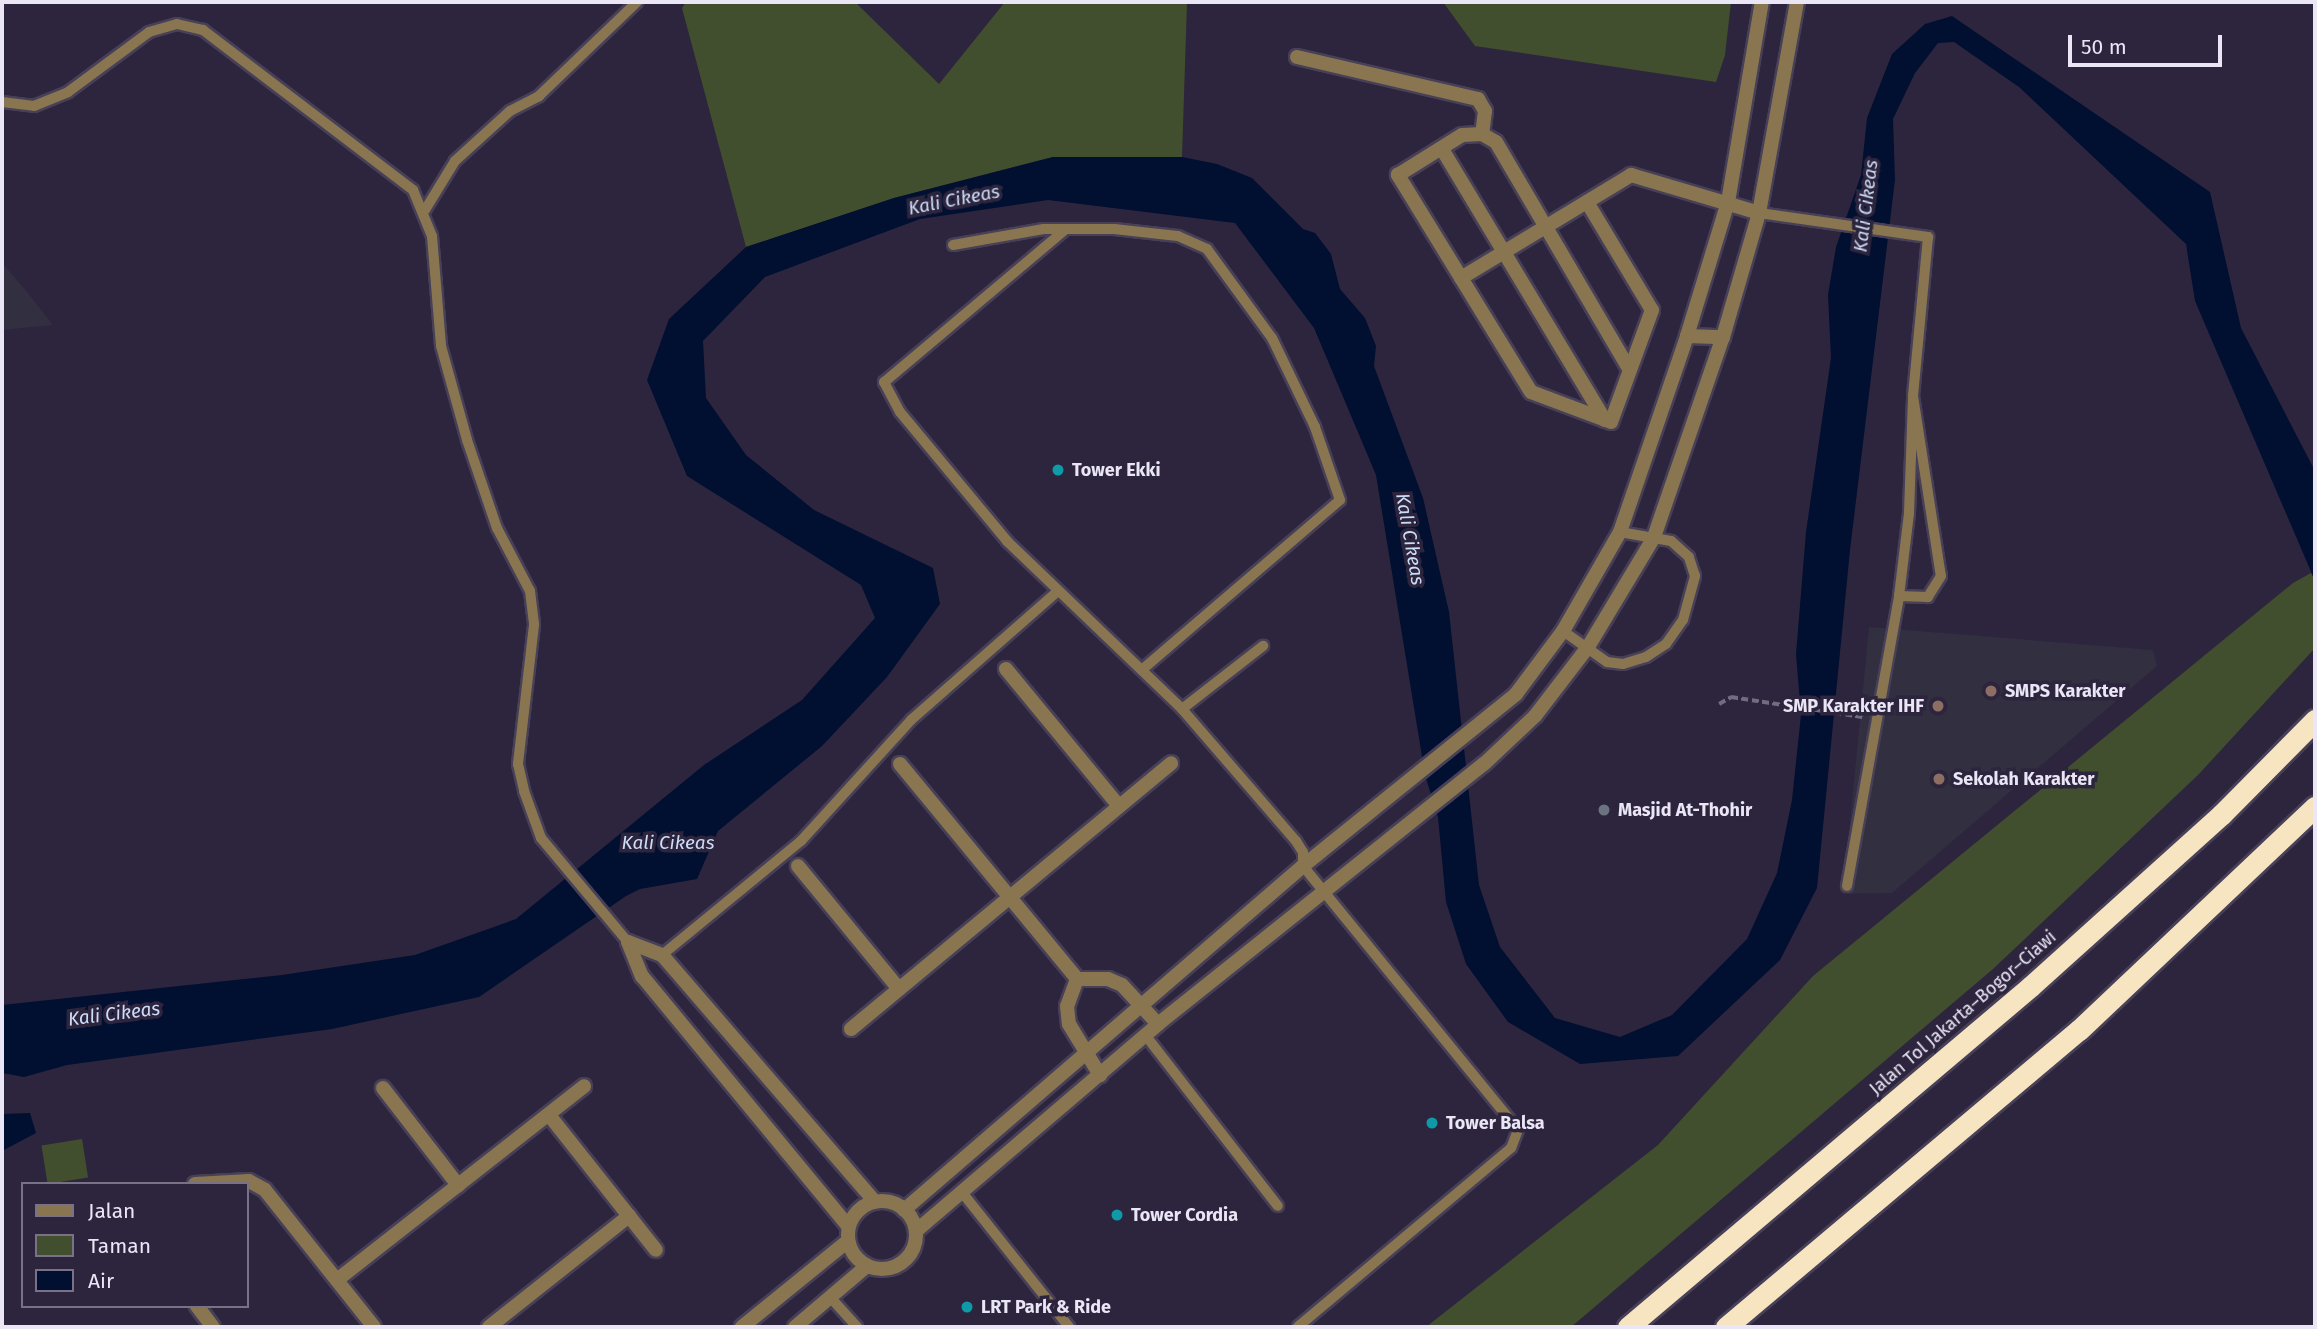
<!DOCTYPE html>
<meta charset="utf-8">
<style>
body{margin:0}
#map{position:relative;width:2317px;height:1329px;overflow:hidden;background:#2d253d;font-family:"Fira Sans",sans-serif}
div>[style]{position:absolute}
.industrial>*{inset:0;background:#322f40}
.education>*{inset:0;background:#312f40}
.green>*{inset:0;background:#424f2e;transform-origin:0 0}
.water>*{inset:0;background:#010f30}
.path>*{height:3.5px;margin-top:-1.75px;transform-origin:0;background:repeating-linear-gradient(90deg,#726c81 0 7px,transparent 0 10.5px)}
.roads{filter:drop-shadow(2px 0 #474057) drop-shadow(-2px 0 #474057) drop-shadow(0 2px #474057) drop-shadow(0 -2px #474057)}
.service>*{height:10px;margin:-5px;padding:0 5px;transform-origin:5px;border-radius:5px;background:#897650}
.minor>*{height:14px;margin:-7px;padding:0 7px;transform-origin:7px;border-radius:7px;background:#897650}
.minor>.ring{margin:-7px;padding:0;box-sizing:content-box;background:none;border:14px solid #897650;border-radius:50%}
.motorway>*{height:21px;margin:-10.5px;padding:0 10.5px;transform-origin:10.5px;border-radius:10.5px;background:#f7e4c0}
.dots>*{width:19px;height:19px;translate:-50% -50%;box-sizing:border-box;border:4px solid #2d253d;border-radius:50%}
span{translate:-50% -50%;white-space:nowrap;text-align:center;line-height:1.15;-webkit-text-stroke:7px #2d253d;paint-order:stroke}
.poi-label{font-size:18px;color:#eae6f6;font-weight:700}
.left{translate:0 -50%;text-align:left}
.right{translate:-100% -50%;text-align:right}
.street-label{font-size:18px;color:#eae6f6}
.water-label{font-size:19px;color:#cdddf7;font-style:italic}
.frame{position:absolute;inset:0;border:4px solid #eae6f6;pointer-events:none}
.legend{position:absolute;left:21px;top:1182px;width:228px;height:126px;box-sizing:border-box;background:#2d253d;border:2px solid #797287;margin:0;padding:9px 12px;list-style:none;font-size:21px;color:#eae6f6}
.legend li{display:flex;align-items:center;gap:14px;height:35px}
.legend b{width:35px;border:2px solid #797287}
.scale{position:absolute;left:2068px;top:35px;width:154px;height:32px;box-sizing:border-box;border:4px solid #eae6f6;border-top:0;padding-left:9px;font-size:21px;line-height:24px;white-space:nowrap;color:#eae6f6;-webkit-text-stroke:5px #2d253d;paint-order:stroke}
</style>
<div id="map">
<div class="industrial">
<div style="clip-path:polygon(2px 263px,23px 287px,53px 325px,2px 330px)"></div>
</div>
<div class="education">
<div style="clip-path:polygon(1869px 627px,2153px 650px,2157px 666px,1892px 893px,1843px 894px)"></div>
</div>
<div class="green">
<div style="clip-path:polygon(686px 2px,855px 2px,939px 84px,1005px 2px,1187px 2px,1182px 157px,1053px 157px,894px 198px,746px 247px,682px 8px)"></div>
<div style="clip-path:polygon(1443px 2px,1731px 2px,1725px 55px,1716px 82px,1475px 46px)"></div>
<div style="clip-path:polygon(2311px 573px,2315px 581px,2315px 648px,2198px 775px,1993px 969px,1571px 1327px,1426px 1327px,1658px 1145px,1813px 976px,2293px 583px)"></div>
<div style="left:82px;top:1139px;width:39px;height:41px;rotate:81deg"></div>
</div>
<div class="water">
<div style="clip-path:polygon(1952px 16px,2210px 192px,2241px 328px,2315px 471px,2315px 581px,2195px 301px,2186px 244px,2019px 87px,1954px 42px,1938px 43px,1915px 73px,1893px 119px,1895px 180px,1850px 550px,1817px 888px,1780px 960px,1678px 1056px,1580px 1064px,1508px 1022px,1466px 964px,1446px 902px,1438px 817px,1425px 775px,1376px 475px,1314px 328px,1235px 223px,1048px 200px,920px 219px,765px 277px,703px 341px,706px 398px,746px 455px,814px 510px,933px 568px,940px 604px,887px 677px,822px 746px,718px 831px,697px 879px,640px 889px,626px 896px,479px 997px,332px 1029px,67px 1065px,24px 1077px,2px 1073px,2px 1005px,282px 975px,415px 955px,516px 919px,704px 765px,802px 700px,875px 618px,861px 585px,687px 476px,647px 380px,669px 319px,746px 247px,894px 198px,1053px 157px,1182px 157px,1217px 164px,1252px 178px,1303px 229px,1315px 233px,1331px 254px,1340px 289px,1365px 318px,1376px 346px,1374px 366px,1423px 498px,1449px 612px,1479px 885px,1500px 947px,1555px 1018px,1620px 1037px,1672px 1015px,1747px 939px,1777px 873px,1792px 800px,1801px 715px,1796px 654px,1806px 532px,1831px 358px,1828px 295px,1836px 247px,1861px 175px,1867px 118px,1892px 54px,1925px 24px)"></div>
<div style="clip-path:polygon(30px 1113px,36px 1133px,2px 1151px,2px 1114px)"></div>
</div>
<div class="path">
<div style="left:1719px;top:704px;width:14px;rotate:-30deg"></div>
<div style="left:1731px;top:697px;width:133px;rotate:8.7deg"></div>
</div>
<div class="roads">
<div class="service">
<div style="left:2px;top:102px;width:32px;rotate:7deg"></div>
<div style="left:34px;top:106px;width:37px;rotate:-22deg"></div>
<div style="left:68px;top:92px;width:101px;rotate:-36.5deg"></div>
<div style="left:149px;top:32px;width:29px;rotate:-16deg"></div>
<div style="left:177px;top:24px;width:27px;rotate:13deg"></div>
<div style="left:203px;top:30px;width:264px;rotate:37.3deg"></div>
<div style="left:413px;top:190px;width:50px;rotate:67.6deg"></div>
<div style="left:432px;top:236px;width:110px;rotate:85.3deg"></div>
<div style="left:441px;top:346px;width:98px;rotate:74.5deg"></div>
<div style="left:467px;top:440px;width:93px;rotate:71.2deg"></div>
<div style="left:497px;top:528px;width:71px;rotate:62.4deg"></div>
<div style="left:530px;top:591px;width:34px;rotate:83deg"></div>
<div style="left:534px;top:625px;width:140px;rotate:96.6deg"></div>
<div style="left:518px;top:764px;width:28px;rotate:77deg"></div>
<div style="left:524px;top:791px;width:50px;rotate:70.1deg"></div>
<div style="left:541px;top:838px;width:136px;rotate:50.1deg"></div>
<div style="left:425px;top:210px;width:57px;rotate:-58.5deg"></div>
<div style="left:455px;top:161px;width:74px;rotate:-42.3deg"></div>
<div style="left:510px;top:111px;width:33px;rotate:-27deg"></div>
<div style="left:539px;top:96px;width:136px;rotate:-43.8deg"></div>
<div style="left:1759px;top:213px;width:171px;rotate:8.1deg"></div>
<div style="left:1928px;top:237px;width:160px;rotate:95.4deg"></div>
<div style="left:1913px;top:396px;width:182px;rotate:81.2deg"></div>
<div style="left:1941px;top:576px;width:25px;rotate:122deg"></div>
<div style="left:1928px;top:597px;width:29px;rotate:-178deg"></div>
<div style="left:1899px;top:596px;width:84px;rotate:-83.1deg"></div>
<div style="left:1909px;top:513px;width:117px;rotate:-88deg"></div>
<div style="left:1066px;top:229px;width:238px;rotate:139.9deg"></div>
<div style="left:884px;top:382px;width:34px;rotate:62deg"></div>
<div style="left:900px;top:412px;width:168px;rotate:50.3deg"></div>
<div style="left:1007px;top:541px;width:243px;rotate:43.8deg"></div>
<div style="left:1182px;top:709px;width:174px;rotate:49.2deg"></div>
<div style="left:1296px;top:841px;width:13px;rotate:58deg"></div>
<div style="left:1303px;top:852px;width:14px;rotate:90deg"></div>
<div style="left:1303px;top:866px;width:340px;rotate:50.8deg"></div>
<div style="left:1518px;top:1130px;width:19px;rotate:111deg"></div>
<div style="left:1511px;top:1148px;width:278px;rotate:140deg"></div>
<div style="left:953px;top:245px;width:92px;rotate:-10deg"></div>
<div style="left:1044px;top:229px;width:70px"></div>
<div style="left:1114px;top:229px;width:64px;rotate:6.2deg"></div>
<div style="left:1178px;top:236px;width:32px;rotate:24deg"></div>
<div style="left:1207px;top:249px;width:110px;rotate:53.9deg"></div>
<div style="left:1272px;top:338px;width:99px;rotate:64.2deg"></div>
<div style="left:1315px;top:427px;width:77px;rotate:71.1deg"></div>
<div style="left:1340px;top:500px;width:261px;rotate:139.4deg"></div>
<div style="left:1563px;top:631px;width:54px;rotate:35.2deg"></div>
<div style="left:1607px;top:662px;width:16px;rotate:7deg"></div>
<div style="left:1623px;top:664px;width:24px;rotate:-17deg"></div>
<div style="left:1646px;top:657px;width:24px;rotate:-33deg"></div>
<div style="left:1666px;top:644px;width:29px;rotate:-55deg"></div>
<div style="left:1683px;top:620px;width:46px;rotate:-74.7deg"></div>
<div style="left:1695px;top:576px;width:20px;rotate:-108deg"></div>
<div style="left:1689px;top:557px;width:24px;rotate:-138deg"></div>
<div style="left:1671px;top:541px;width:52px;rotate:-170deg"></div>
<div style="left:1182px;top:709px;width:103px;rotate:-37.9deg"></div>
<div style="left:1847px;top:886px;width:295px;rotate:-79.8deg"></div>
<div style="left:662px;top:955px;width:180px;rotate:-39.4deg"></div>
<div style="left:801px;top:841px;width:164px;rotate:-47.7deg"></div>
<div style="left:911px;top:720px;width:196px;rotate:-41.3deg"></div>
<div style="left:1146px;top:1036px;width:215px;rotate:52.2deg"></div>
<div style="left:961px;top:1191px;width:174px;rotate:51.5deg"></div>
<div style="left:831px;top:1298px;width:39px;rotate:48deg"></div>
</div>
<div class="minor">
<div style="left:1297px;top:57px;width:186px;rotate:13.1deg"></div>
<div style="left:1478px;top:99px;width:14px;rotate:60deg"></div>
<div style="left:1485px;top:111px;width:23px;rotate:97deg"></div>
<div style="left:1442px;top:149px;width:316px;rotate:59deg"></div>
<div style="left:1587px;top:202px;width:126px;rotate:59deg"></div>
<div style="left:1652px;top:310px;width:119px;rotate:110.1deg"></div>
<div style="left:1611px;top:422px;width:85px;rotate:-159.4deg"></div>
<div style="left:1531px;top:392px;width:255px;rotate:-121.5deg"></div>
<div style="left:1398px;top:175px;width:75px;rotate:-32deg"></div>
<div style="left:1462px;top:135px;width:20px;rotate:-3deg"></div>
<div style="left:1482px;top:134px;width:16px;rotate:30deg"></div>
<div style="left:1496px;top:142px;width:264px;rotate:59.6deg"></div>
<div style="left:1461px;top:278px;width:199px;rotate:-31.2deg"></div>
<div style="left:1631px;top:175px;width:134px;rotate:16.5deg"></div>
<div style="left:1687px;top:336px;width:36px;rotate:2deg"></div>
<div style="left:1006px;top:669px;width:178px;rotate:50.5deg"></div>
<div style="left:900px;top:764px;width:278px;rotate:50.5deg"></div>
<div style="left:798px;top:866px;width:159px;rotate:50.6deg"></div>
<div style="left:628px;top:942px;width:36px;rotate:21deg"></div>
<div style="left:662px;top:955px;width:326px;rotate:49.2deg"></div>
<div style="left:628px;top:942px;width:37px;rotate:68deg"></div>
<div style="left:642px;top:976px;width:325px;rotate:50.5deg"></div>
<div style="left:1077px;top:979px;width:29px;rotate:110deg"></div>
<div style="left:1067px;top:1006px;width:18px;rotate:84deg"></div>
<div style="left:1069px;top:1024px;width:60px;rotate:58.7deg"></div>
<div style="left:1077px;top:979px;width:31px"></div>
<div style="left:1108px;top:979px;width:15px;rotate:23deg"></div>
<div style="left:1122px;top:985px;width:53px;rotate:47.3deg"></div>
<div style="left:851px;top:1029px;width:416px;rotate:-39.7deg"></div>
<div style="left:383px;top:1088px;width:123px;rotate:52.3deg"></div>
<div style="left:549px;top:1115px;width:172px;rotate:51.6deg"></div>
<div style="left:195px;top:1184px;width:54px;rotate:-3.2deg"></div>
<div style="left:249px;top:1181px;width:18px;rotate:29deg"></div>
<div style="left:265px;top:1190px;width:175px;rotate:51.5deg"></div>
<div class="ring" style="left:848px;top:1201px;width:54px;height:54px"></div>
<div style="left:904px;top:1210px;width:527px;rotate:-40.77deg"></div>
<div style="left:1303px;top:866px;width:274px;rotate:-38.9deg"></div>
<div style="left:1516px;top:694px;width:79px;rotate:-53.3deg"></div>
<div style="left:1563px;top:631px;width:114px;rotate:-60.1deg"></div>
<div style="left:1620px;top:532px;width:207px;rotate:-71.1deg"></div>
<div style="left:1687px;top:336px;width:140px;rotate:-73deg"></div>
<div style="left:1728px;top:202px;width:203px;rotate:-80.4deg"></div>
<div style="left:916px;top:1231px;width:318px;rotate:-40.5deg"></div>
<div style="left:1158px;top:1024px;width:417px;rotate:-38.6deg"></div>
<div style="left:1484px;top:764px;width:70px;rotate:-43.3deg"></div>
<div style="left:1535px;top:716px;width:87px;rotate:-52.5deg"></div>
<div style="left:1588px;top:647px;width:128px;rotate:-59deg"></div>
<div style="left:1654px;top:537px;width:212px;rotate:-71deg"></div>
<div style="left:1723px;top:337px;width:129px;rotate:-73.8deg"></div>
<div style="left:1759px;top:213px;width:214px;rotate:-79.8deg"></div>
<div style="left:337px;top:1280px;width:314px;rotate:-38.1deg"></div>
<div style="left:197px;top:1306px;width:26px;rotate:53deg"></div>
<div style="left:489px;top:1327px;width:179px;rotate:-38.4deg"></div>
<div style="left:742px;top:1327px;width:136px;rotate:-39.1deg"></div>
<div style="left:795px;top:1327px;width:94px;rotate:-40.3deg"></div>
</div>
<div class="motorway">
<div style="left:1628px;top:1327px;width:528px;rotate:-40.24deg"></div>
<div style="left:2031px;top:986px;width:256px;rotate:-42deg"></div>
<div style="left:2221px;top:815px;width:134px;rotate:-45.3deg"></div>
<div style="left:1726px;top:1327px;width:461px;rotate:-40.1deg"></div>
<div style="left:2079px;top:1030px;width:325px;rotate:-43.4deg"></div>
</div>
</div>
<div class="dots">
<div style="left:1058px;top:470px;background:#0f9aa8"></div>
<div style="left:1991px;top:691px;background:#8d6e63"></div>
<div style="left:1938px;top:706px;background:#8d6e63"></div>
<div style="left:1939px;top:779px;background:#8d6e63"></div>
<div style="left:1604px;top:810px;background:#6b7280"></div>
<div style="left:1432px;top:1123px;background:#0f9aa8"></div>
<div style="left:1117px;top:1215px;background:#0f9aa8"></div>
<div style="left:967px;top:1307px;background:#0f9aa8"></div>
</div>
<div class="poi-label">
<span class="left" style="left:1072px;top:470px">Tower Ekki</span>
<span class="left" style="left:2005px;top:691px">SMPS Karakter</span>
<span class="right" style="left:1924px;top:706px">SMP Karakter IHF</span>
<span class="left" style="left:1953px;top:779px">Sekolah Karakter</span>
<span class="left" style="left:1618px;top:810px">Masjid At-Thohir</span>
<span class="left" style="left:1446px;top:1123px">Tower Balsa</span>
<span class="left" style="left:1131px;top:1215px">Tower Cordia</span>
<span class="left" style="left:981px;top:1307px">LRT Park &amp; Ride</span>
</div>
<div class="street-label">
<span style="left:1963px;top:1013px;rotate:-41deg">Jalan Tol Jakarta–Bogor–Ciawi</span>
</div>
<div class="water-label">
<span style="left:954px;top:200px;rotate:-11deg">Kali Cikeas</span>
<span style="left:1866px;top:206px;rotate:-83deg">Kali Cikeas</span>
<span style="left:1410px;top:539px;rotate:80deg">Kali Cikeas</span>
<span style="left:668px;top:843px">Kali Cikeas</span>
<span style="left:114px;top:1014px;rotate:-7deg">Kali Cikeas</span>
</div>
<div class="frame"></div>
<ul class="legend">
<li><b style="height:9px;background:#897650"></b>Jalan</li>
<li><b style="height:19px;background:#424f2e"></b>Taman</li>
<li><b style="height:19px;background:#010f30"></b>Air</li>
</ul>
<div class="scale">50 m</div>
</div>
